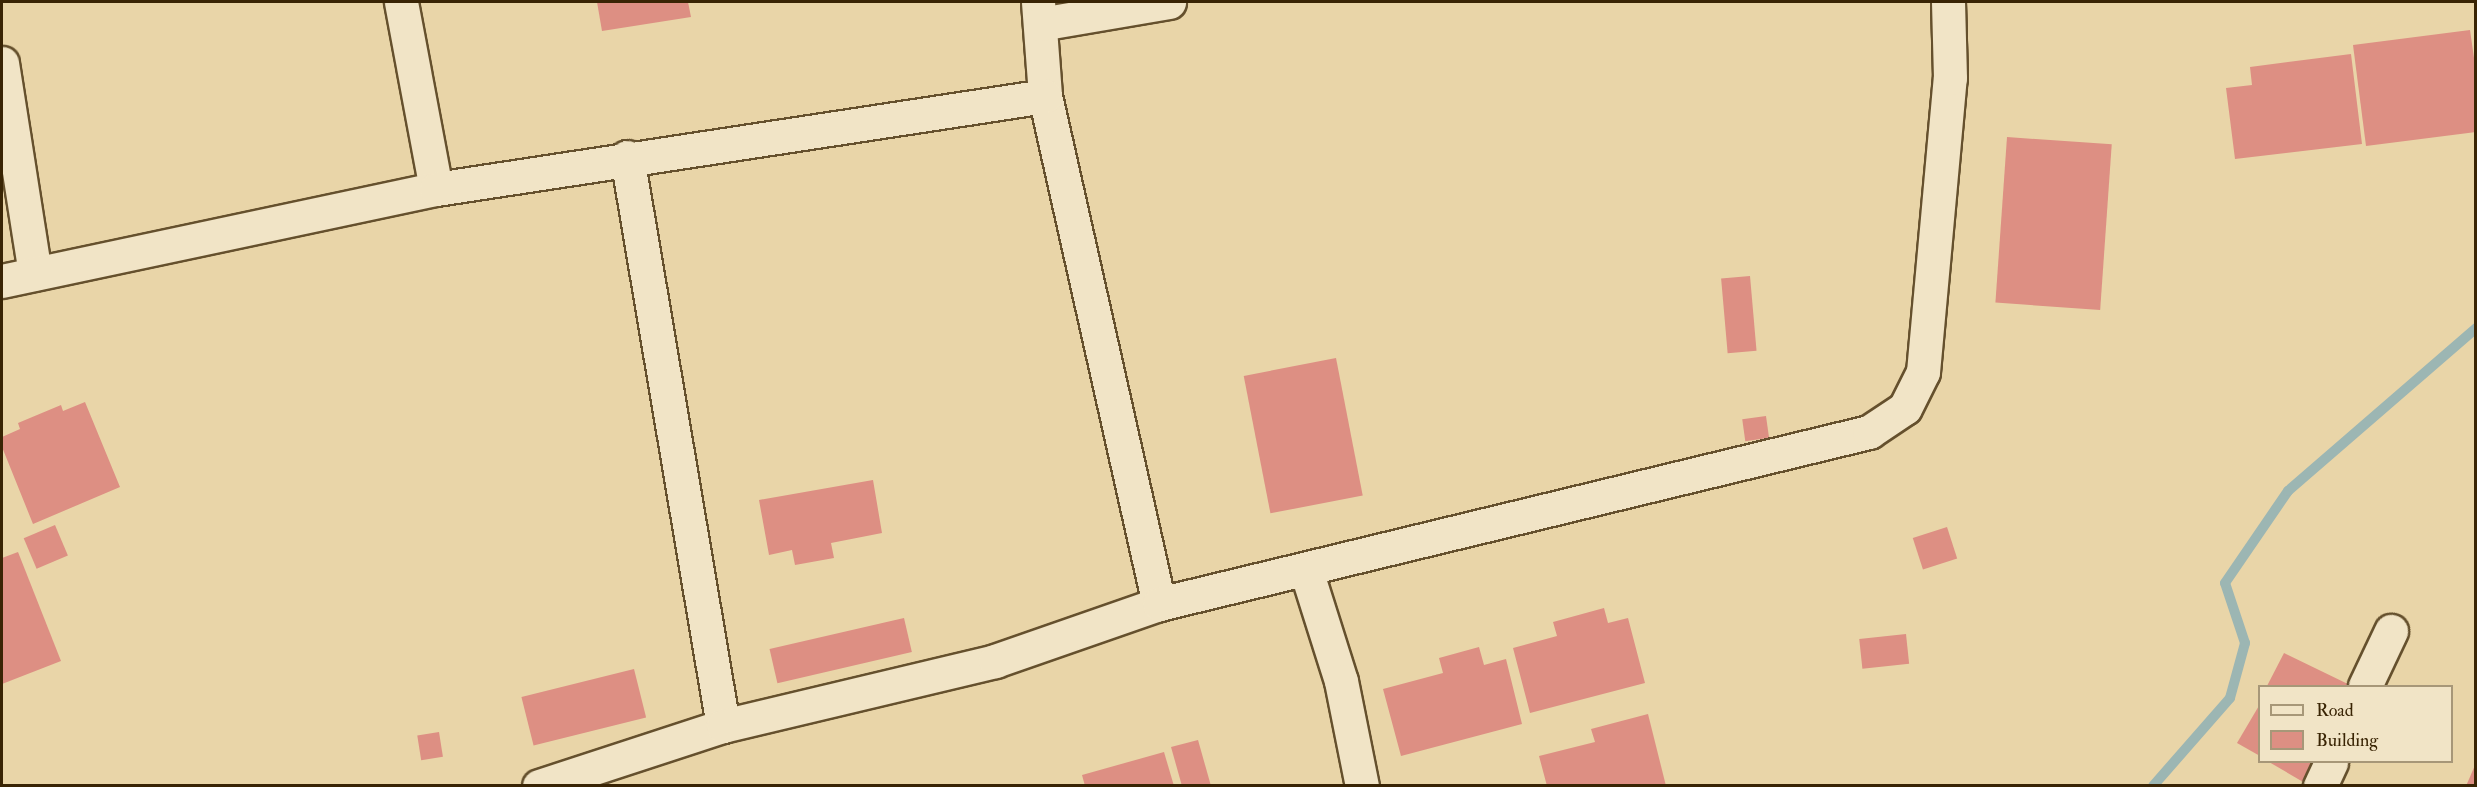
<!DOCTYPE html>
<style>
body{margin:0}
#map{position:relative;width:2477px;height:787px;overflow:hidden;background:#e9d5a8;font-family:"IM FELL Double Pica",serif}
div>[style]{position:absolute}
.stream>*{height:10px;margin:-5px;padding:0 5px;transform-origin:5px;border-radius:5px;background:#9cb6b3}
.building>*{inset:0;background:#dd8f83;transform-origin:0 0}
.roads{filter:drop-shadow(2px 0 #65502d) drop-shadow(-2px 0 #65502d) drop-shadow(0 2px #65502d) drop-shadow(0 -2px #65502d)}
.minor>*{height:33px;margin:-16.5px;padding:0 16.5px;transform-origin:16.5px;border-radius:16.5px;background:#f1e4c6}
span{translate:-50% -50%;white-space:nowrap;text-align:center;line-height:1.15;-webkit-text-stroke:4.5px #f1e4c6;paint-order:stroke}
.frame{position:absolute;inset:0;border:3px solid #392404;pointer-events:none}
.legend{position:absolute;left:2258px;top:685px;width:195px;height:78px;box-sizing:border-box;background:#f1e4c6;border:2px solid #a79778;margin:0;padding:8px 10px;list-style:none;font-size:18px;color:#392404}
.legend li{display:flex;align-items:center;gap:12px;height:30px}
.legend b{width:30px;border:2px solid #a79778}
</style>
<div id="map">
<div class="stream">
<div style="left:2153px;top:786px;width:117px;rotate:-48.8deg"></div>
<div style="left:2230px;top:698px;width:57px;rotate:-74.7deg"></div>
<div style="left:2245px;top:643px;width:63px;rotate:-108.4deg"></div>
<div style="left:2225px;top:583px;width:112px;rotate:-55.6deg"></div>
<div style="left:2288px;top:491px;width:249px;rotate:-40.9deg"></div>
</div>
<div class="building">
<div style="clip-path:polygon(597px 2px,688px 2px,691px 17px,602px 31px)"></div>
<div style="clip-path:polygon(2470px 30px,2476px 72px,2476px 132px,2366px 146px,2353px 45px)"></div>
<div style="clip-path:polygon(2351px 54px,2362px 144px,2235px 159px,2226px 88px,2252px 85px,2250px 67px)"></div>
<div style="left:2007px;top:137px;width:105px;height:166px;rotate:4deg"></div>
<div style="left:1750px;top:276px;width:75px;height:29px;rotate:85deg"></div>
<div style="left:1336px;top:358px;width:140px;height:94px;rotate:79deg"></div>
<div style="clip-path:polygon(85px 402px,120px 487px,33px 524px,2px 447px,2px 437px,20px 429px,18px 423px,61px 405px,63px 411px)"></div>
<div style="left:1766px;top:416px;width:22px;height:24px;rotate:82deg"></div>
<div style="clip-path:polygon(873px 480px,882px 533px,831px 543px,834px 558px,795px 565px,792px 550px,769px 555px,759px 500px)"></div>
<div style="left:55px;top:525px;width:33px;height:34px;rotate:67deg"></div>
<div style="left:1947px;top:527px;width:33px;height:36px;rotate:72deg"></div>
<div style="clip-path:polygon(18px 552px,61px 661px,2px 684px,2px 558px)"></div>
<div style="clip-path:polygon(1604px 608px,1608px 623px,1628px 618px,1645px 683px,1530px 713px,1513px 648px,1557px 636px,1553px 622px)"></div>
<div style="left:904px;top:618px;width:35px;height:138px;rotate:77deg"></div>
<div style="left:1906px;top:634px;width:30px;height:47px;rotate:84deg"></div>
<div style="clip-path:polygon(1479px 647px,1484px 665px,1506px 659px,1522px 724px,1401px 756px,1383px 689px,1443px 673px,1439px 658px)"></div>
<div style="clip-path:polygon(2284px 653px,2352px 686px,2267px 686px)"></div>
<div style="left:634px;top:669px;width:50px;height:116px;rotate:76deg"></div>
<div style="clip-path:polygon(2260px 704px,2260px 756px,2237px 743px)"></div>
<div style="clip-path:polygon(1648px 714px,1666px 786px,1547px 786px,1539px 756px,1595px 742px,1591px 729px)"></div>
<div style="left:439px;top:732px;width:25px;height:22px;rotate:81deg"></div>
<div style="clip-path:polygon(1198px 740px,1211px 786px,1182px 786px,1171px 747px)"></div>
<div style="clip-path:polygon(1164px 752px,1174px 786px,1085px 786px,1082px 775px)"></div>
<div style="clip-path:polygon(2269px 762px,2326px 762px,2310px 786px)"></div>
<div style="clip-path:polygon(2476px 763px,2476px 786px,2466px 786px)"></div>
</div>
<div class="roads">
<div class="minor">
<div style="left:401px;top:2px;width:190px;rotate:79.4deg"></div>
<div style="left:1038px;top:2px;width:94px;rotate:85.7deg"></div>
<div style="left:1045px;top:96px;width:521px;rotate:77.35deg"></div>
<div style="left:1040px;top:24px;width:131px;rotate:-9.7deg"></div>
<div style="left:2px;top:63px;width:213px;rotate:81.1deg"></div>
<div style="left:627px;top:157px;width:577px;rotate:80.42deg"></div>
<div style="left:2px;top:281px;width:444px;rotate:-12deg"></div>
<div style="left:436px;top:189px;width:616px;rotate:-8.68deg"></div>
<div style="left:1306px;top:570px;width:116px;rotate:72.5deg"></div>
<div style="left:1341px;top:681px;width:107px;rotate:78.7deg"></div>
<div style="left:2365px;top:686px;width:61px;rotate:-64.7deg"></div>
<div style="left:539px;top:786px;width:194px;rotate:-18.1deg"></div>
<div style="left:723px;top:726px;width:280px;rotate:-13.4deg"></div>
<div style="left:995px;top:661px;width:174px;rotate:-19.2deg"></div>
<div style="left:1159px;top:604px;width:731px;rotate:-13.62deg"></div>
<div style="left:1869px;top:432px;width:43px;rotate:-33.7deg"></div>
<div style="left:1905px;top:408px;width:40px;rotate:-63.4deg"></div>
<div style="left:1923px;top:372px;width:295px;rotate:-84.8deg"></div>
<div style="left:1950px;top:78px;width:76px;rotate:-91.5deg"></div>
<div style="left:2320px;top:786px;width:26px;rotate:-65deg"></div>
</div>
</div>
<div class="frame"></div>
<ul class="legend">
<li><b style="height:8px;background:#f1e4c6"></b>Road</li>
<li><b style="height:16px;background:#dd8f83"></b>Building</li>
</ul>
</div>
